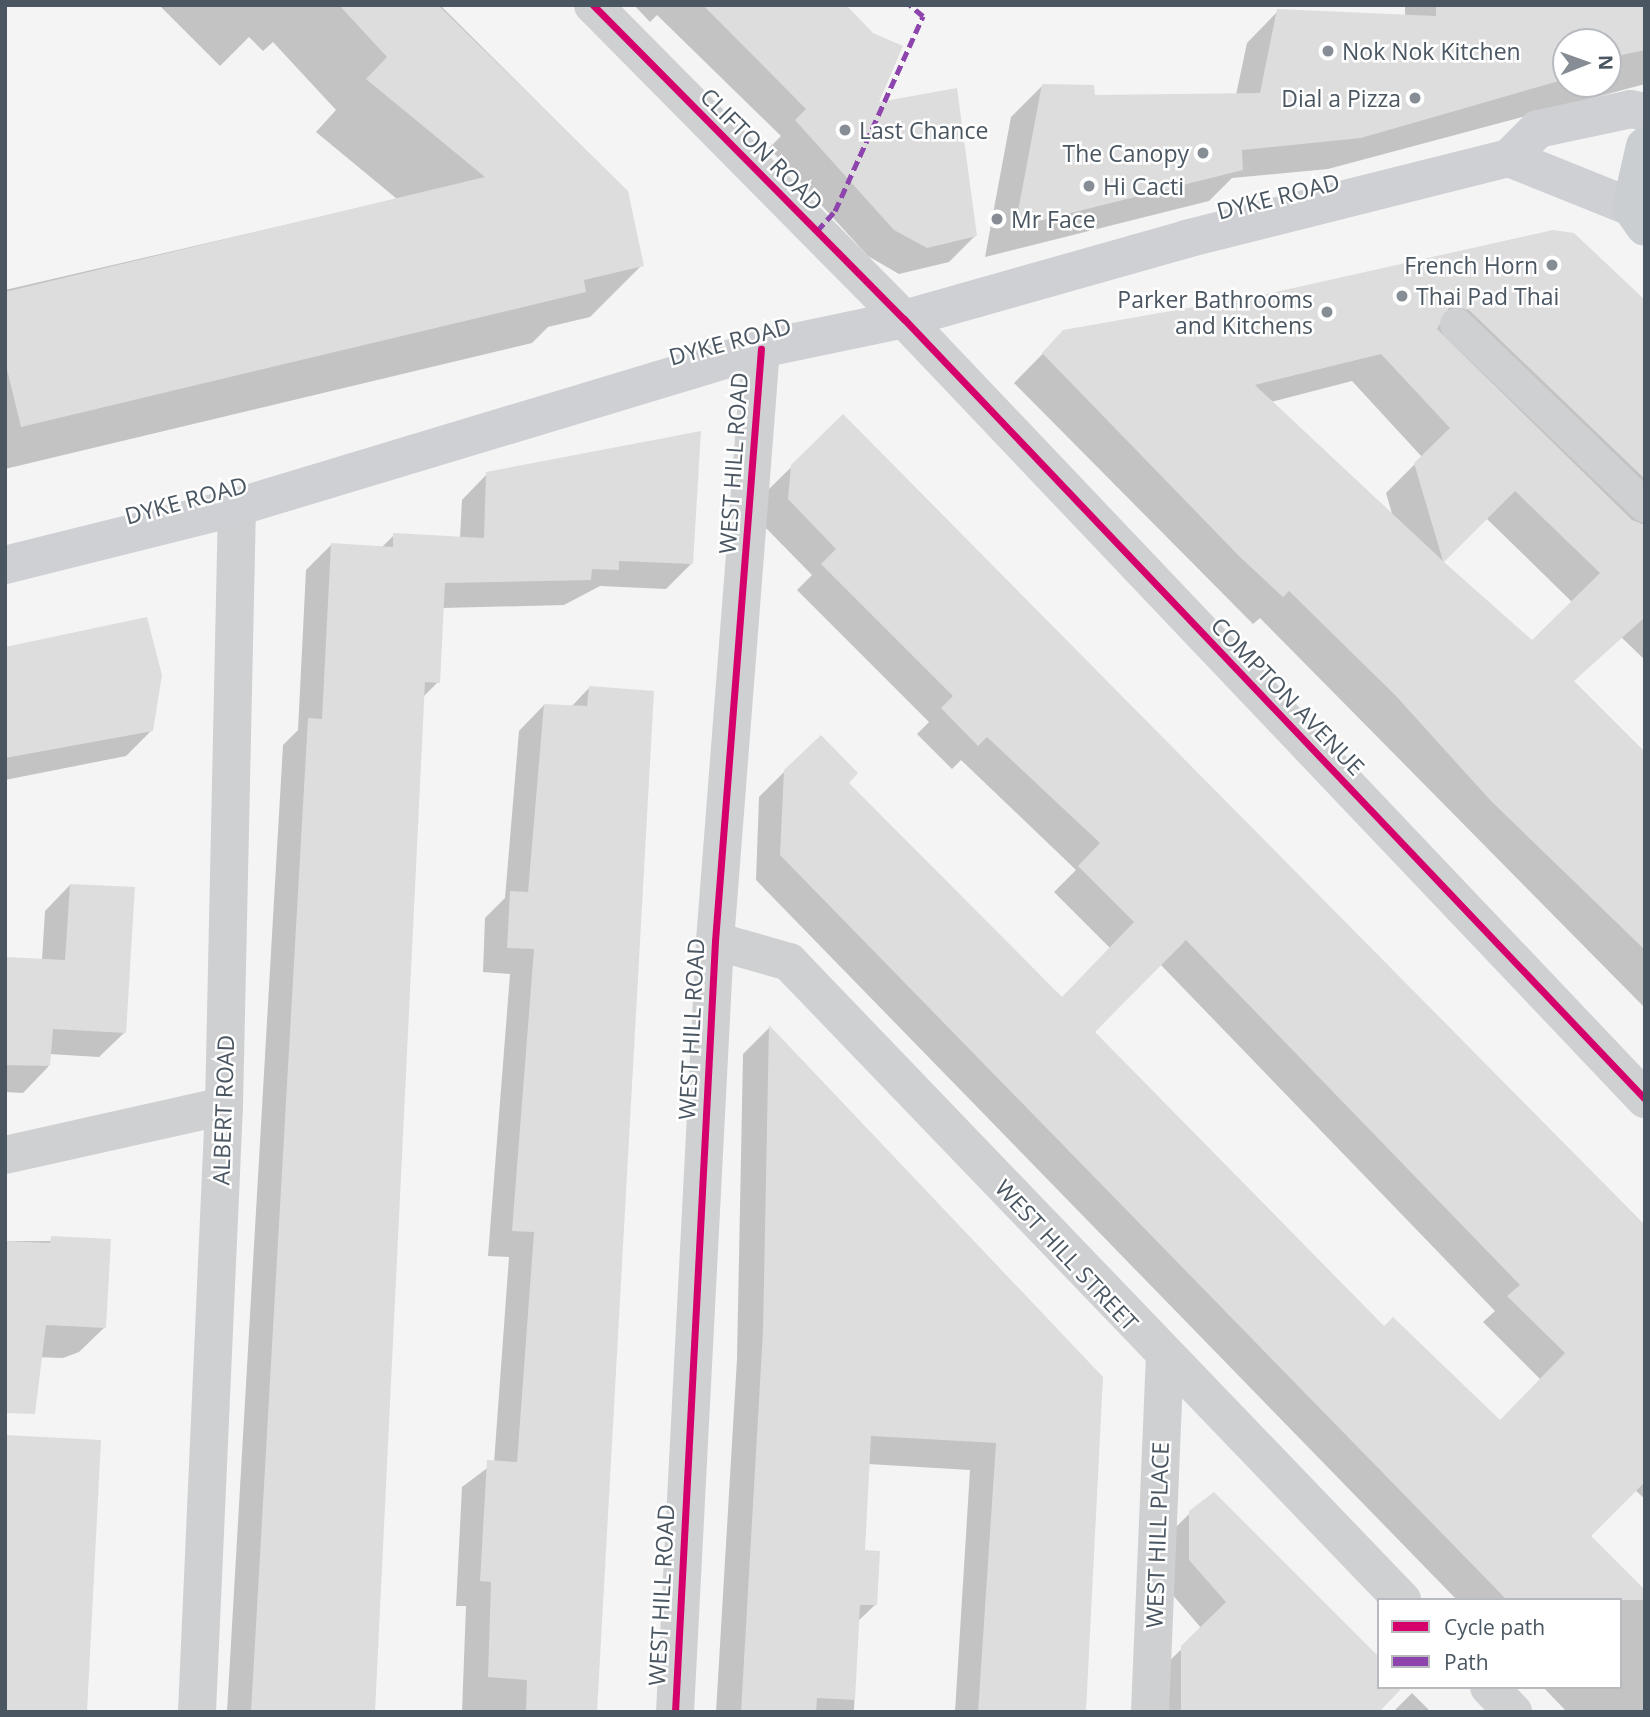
<!DOCTYPE html>
<style>
body{margin:0}
#map{position:relative;width:1650px;height:1717px;overflow:hidden;background:#f4f4f4;font-family:"Open Sans",sans-serif}
div>[style]{position:absolute}
.shadow>*{inset:0;background:#0003}
.building>*{inset:0;background:#ddddde}
.service>*{height:33px;margin:-16.5px;padding:0 16.5px;transform-origin:16.5px;border-radius:16.5px;background:#ced0d2}
.minor>*{height:38px;margin:-19px;padding:0 19px;transform-origin:19px;border-radius:19px;background:#ced0d2}
.secondary>*{height:38px;margin:-19px;padding:0 19px;transform-origin:19px;border-radius:19px;background:#ced0d4}
.primary>*{height:38px;margin:-19px;padding:0 19px;transform-origin:19px;border-radius:19px;background:#caced1}
.quiet>*{height:5px;margin-top:-2.5px;transform-origin:0;background:repeating-linear-gradient(90deg,#8e44ad 0 10px,transparent 0 15px)}
.cycleway>*{height:7px;margin:-3.5px;padding:0 3.5px;transform-origin:3.5px;border-radius:3.5px;background:#d6006c}
.dots>*{width:19px;height:19px;translate:-50% -50%;box-sizing:border-box;border:4px solid #fff;border-radius:50%}
span{translate:-50% -50%;white-space:nowrap;text-align:center;line-height:1.15;-webkit-text-stroke:5px #fff;paint-order:stroke}
.poi-label{font-size:23px;color:#4a5661}
.left{translate:0 -50%;text-align:left}
.right{translate:-100% -50%;text-align:right}
.street-label{font-size:23px;color:#4a5661}
.frame{position:absolute;inset:0;border:7px solid #4a5661;pointer-events:none}
.legend{position:absolute;left:1377px;top:1598px;width:245px;height:91px;box-sizing:border-box;background:#fff;border:2px solid #b7bbc0;margin:0;padding:9px 12px;list-style:none;font-size:21px;color:#4a5661}
.legend li{display:flex;align-items:center;gap:14px;height:35px}
.legend b{width:35px;border:2px solid #b7bbc0}
.north{position:absolute;left:1552px;top:28px;width:70px;height:70px;box-sizing:border-box;background:#fff;border:2px solid #b7bbc0;border-radius:50%;rotate:89deg;font-size:19px;font-weight:700;line-height:28px;text-align:center;color:#4a5661}
.north::after{content:'';display:block;margin:auto;width:24px;height:32px;background:#868d94;clip-path:polygon(50% 0,100% 100%,50% 72%,0 100%)}
</style>
<div id="map">
<div class="shadow">
<div style="clip-path:polygon(159px 5px,440px 5px,627px 191px,642px 265px,590px 317px,548px 327px,532px 343px,5px 469px,5px 290px,397px 199px,316px 132px,336px 110px,273px 42px,263px 51px,249px 37px,220px 66px)"></div>
<div style="clip-path:polygon(634px 5px,843px 5px,876px 104px,976px 235px,949px 262px,899px 274px,868px 256px,769px 148px,781px 136px,657px 15px,650px 22px)"></div>
<div style="clip-path:polygon(evenodd,1405px 5px,1645px 5px,1645px 84px,1328px 169px,1232px 178px,1209px 201px,985px 257px,1011px 117px,1042px 86px,1093px 97px,1236px 95px,1247px 43px,1278px 11px,1405px 16px,1405px 5px,1566px 42px,1608px 42px,1608px 84px,1566px 84px,1566px 42px)"></div>
<div style="clip-path:polygon(evenodd,1262px 297px,1645px 306px,1645px 660px,1620px 636px,1572px 682px,1645px 755px,1645px 1008px,1260px 618px,1253px 624px,1014px 383px,1064px 332px,1262px 297px,1352px 381px,1422px 457px,1386px 493px,1393px 517px,1271px 402px,1352px 381px,1262px 297px,1486px 518px,1572px 602px,1532px 642px,1442px 562px,1486px 518px)"></div>
<div style="clip-path:polygon(evenodd,843px 416px,1645px 1232px,1645px 1499px,1635px 1490px,1588px 1536px,1645px 1596px,1645px 1712px,1567px 1712px,1543px 1687px,1620px 1687px,1620px 1600px,1457px 1600px,756px 880px,759px 797px,785px 771px,847px 783px,1062px 999px,1111px 949px,1054px 892px,1076px 870px,961px 760px,952px 769px,917px 734px,929px 722px,797px 590px,812px 575px,763px 525px,766px 492px,843px 416px,1160px 964px,1495px 1311px,1483px 1322px,1541px 1380px,1500px 1422px,1384px 1328px,1093px 1032px,1160px 964px)"></div>
<div style="clip-path:polygon(487px 474px,691px 564px,666px 589px,600px 586px,564px 605px,442px 608px,438px 682px,422px 698px,373px 1712px,227px 1712px,283px 745px,298px 730px,306px 570px,331px 545px,381px 548px,394px 535px,460px 538px,462px 500px)"></div>
<div style="clip-path:polygon(5px 651px,151px 731px,126px 756px,5px 780px)"></div>
<div style="clip-path:polygon(589px 688px,595px 1712px,462px 1712px,466px 1606px,456px 1606px,462px 1487px,494px 1463px,509px 1257px,488px 1256px,510px 974px,483px 972px,485px 918px,505px 898px,519px 731px,544px 705px,571px 707px)"></div>
<div style="clip-path:polygon(70px 885px,125px 1032px,99px 1057px,49px 1054px,48px 1067px,23px 1093px,5px 1092px,5px 958px,42px 960px,45px 911px)"></div>
<div style="clip-path:polygon(769px 1028px,1101px 1378px,1084px 1712px,955px 1712px,970px 1470px,868px 1464px,864px 1552px,875px 1605px,857px 1622px,854px 1712px,716px 1712px,737px 1359px,743px 1054px)"></div>
<div style="clip-path:polygon(5px 1241px,109px 1241px,105px 1327px,79px 1352px,63px 1358px,5px 1356px)"></div>
<div style="clip-path:polygon(1191px 1512px,1334px 1712px,1155px 1712px,1157px 1673px,1202px 1629px,1165px 1586px,1165px 1538px)"></div>
<div style="clip-path:polygon(1412px 1693px,1431px 1712px,1393px 1712px)"></div>
</div>
<div class="building">
<div style="clip-path:polygon(339px 5px,438px 5px,628px 191px,644px 266px,584px 280px,586px 292px,21px 427px,5px 361px,5px 292px,485px 177px,366px 79px,387px 57px)"></div>
<div style="clip-path:polygon(703px 5px,846px 5px,873px 33px,903px 46px,879px 102px,957px 88px,977px 236px,927px 248px,894px 230px,795px 120px,806px 109px)"></div>
<div style="clip-path:polygon(1436px 5px,1645px 5px,1645px 50px,1608px 58px,1608px 42px,1566px 42px,1566px 79px,1361px 138px,1242px 150px,1243px 170px,1015px 227px,1042px 84px,1094px 85px,1095px 95px,1260px 93px,1277px 9px,1436px 16px)"></div>
<div style="clip-path:polygon(evenodd,1553px 230px,1574px 233px,1645px 300px,1645px 479px,1469px 310px,1450px 306px,1437px 329px,1632px 520px,1645px 525px,1645px 617px,1574px 681px,1645px 752px,1645px 950px,1491px 801px,1396px 696px,1289px 591px,1283px 597px,1240px 557px,1042px 353px,1063px 330px,1262px 295px,1553px 230px,1381px 354px,1450px 428px,1414px 463px,1443px 561px,1255px 385px,1381px 354px,1553px 230px,1515px 491px,1600px 573px,1532px 640px,1444px 562px,1515px 491px)"></div>
<div style="clip-path:polygon(evenodd,843px 414px,1645px 1225px,1645px 1482px,1591px 1536px,1645px 1590px,1645px 1600px,1507px 1600px,780px 855px,784px 770px,821px 735px,858px 773px,849px 783px,1062px 997px,1134px 922px,1078px 866px,1100px 843px,987px 737px,978px 746px,941px 708px,953px 696px,821px 564px,836px 549px,788px 499px,791px 465px,843px 414px,1186px 940px,1520px 1285px,1507px 1296px,1565px 1353px,1500px 1420px,1393px 1317px,1384px 1326px,1095px 1032px,1186px 940px)"></div>
<div style="clip-path:polygon(701px 431px,693px 564px,619px 561px,619px 570px,592px 569px,591px 580px,445px 583px,440px 683px,425px 682px,375px 1712px,251px 1712px,308px 718px,322px 719px,331px 543px,393px 547px,393px 533px,484px 538px,486px 472px)"></div>
<div style="clip-path:polygon(147px 617px,162px 675px,153px 731px,5px 758px,5px 647px)"></div>
<div style="clip-path:polygon(589px 686px,654px 691px,597px 1712px,526px 1712px,527px 1680px,488px 1677px,491px 1582px,480px 1581px,487px 1460px,517px 1462px,534px 1232px,512px 1231px,534px 949px,507px 948px,510px 891px,528px 892px,544px 704px,587px 706px)"></div>
<div style="clip-path:polygon(70px 884px,135px 887px,126px 1033px,53px 1029px,50px 1066px,5px 1065px,5px 957px,65px 960px)"></div>
<div style="clip-path:polygon(769px 1025px,1103px 1377px,1086px 1712px,978px 1712px,996px 1443px,871px 1436px,865px 1550px,880px 1551px,877px 1605px,860px 1605px,855px 1700px,817px 1698px,816px 1712px,741px 1712px,763px 1331px)"></div>
<div style="clip-path:polygon(51px 1236px,111px 1239px,106px 1328px,46px 1325px,35px 1414px,5px 1413px,5px 1241px,50px 1243px)"></div>
<div style="clip-path:polygon(5px 1435px,101px 1440px,87px 1712px,5px 1712px)"></div>
<div style="clip-path:polygon(1214px 1492px,1379px 1657px,1379px 1687px,1403px 1687px,1379px 1712px,1181px 1712px,1181px 1646px,1226px 1602px,1189px 1560px,1189px 1511px)"></div>
</div>
<div class="service">
<div style="left:1456px;top:324px;width:262px;rotate:43.9deg"></div>
</div>
<div class="minor">
<div style="left:593px;top:5px;width:442px;rotate:45.3deg"></div>
<div style="left:904px;top:319px;width:1076px;rotate:46.47deg"></div>
<div style="left:715px;top:941px;width:77px;rotate:15.8deg"></div>
<div style="left:789px;top:962px;width:885px;rotate:46.14deg"></div>
<div style="left:5px;top:1155px;width:224px;rotate:-12.6deg"></div>
<div style="left:1489px;top:1687px;width:35px;rotate:46deg"></div>
<div style="left:197px;top:1712px;width:607px;rotate:-87.45deg"></div>
<div style="left:224px;top:1106px;width:599px;rotate:-88.76deg"></div>
<div style="left:675px;top:1712px;width:772px;rotate:-87.03deg"></div>
<div style="left:715px;top:941px;width:594px;rotate:-85.56deg"></div>
<div style="left:1150px;top:1712px;width:354px;rotate:-87.6deg"></div>
</div>
<div class="secondary">
<div style="left:1509px;top:158px;width:131px;rotate:21.9deg"></div>
<div style="left:5px;top:565px;width:239px;rotate:-14deg"></div>
<div style="left:237px;top:507px;width:547px;rotate:-16.78deg"></div>
<div style="left:761px;top:349px;width:146px;rotate:-11.8deg"></div>
<div style="left:904px;top:319px;width:293px;rotate:-15.8deg"></div>
<div style="left:1186px;top:239px;width:333px;rotate:-14.1deg"></div>
<div style="left:1509px;top:158px;width:41px;rotate:-45deg"></div>
<div style="left:1538px;top:129px;width:95px;rotate:-12.1deg"></div>
<div style="left:1631px;top:109px;width:14px;rotate:12deg"></div>
</div>
<div class="primary">
<div style="left:1645px;top:146px;width:63px;rotate:102.9deg"></div>
<div style="left:1631px;top:207px;width:24px;rotate:55deg"></div>
</div>
<div class="quiet">
<div style="left:817px;top:231px;width:27px;rotate:-48deg"></div>
<div style="left:835px;top:211px;width:214px;rotate:-65.7deg"></div>
<div style="left:923px;top:16px;width:17px;rotate:-140deg"></div>
</div>
<div class="cycleway">
<div style="left:593px;top:5px;width:442px;rotate:45.3deg"></div>
<div style="left:904px;top:319px;width:1076px;rotate:46.47deg"></div>
<div style="left:675px;top:1712px;width:772px;rotate:-87.03deg"></div>
<div style="left:715px;top:941px;width:594px;rotate:-85.56deg"></div>
</div>
<div class="dots">
<div style="left:1328px;top:51px;background:#868d94"></div>
<div style="left:1415px;top:98px;background:#868d94"></div>
<div style="left:845px;top:130px;background:#868d94"></div>
<div style="left:1203px;top:153px;background:#868d94"></div>
<div style="left:1089px;top:186px;background:#868d94"></div>
<div style="left:997px;top:219px;background:#868d94"></div>
<div style="left:1552px;top:265px;background:#868d94"></div>
<div style="left:1402px;top:296px;background:#868d94"></div>
<div style="left:1327px;top:312px;background:#868d94"></div>
</div>
<div class="poi-label">
<span class="left" style="left:1342px;top:51px">Nok Nok Kitchen</span>
<span class="right" style="left:1401px;top:98px">Dial a Pizza</span>
<span class="left" style="left:859px;top:130px">Last Chance</span>
<span class="right" style="left:1189px;top:153px">The Canopy</span>
<span class="left" style="left:1103px;top:186px">Hi Cacti</span>
<span class="left" style="left:1011px;top:219px">Mr Face</span>
<span class="right" style="left:1538px;top:265px">French Horn</span>
<span class="left" style="left:1416px;top:296px">Thai Pad Thai</span>
<span class="right" style="left:1313px;top:312px">Parker Bathrooms<br>and Kitchens</span>
</div>
<div class="street-label">
<span style="left:762px;top:149px;rotate:45deg">CLIFTON ROAD</span>
<span style="left:1278px;top:196px;rotate:-14deg">DYKE ROAD</span>
<span style="left:730px;top:341px;rotate:-15deg">DYKE ROAD</span>
<span style="left:733px;top:463px;rotate:-86deg">WEST HILL ROAD</span>
<span style="left:186px;top:500px;rotate:-15deg">DYKE ROAD</span>
<span style="left:1288px;top:696px;rotate:46deg">COMPTON AVENUE</span>
<span style="left:691px;top:1029px;rotate:-87deg">WEST HILL ROAD</span>
<span style="left:223px;top:1110px;rotate:-88deg">ALBERT ROAD</span>
<span style="left:1067px;top:1255px;rotate:47deg">WEST HILL STREET</span>
<span style="left:1157px;top:1535px;rotate:-88deg">WEST HILL PLACE</span>
<span style="left:661px;top:1595px;rotate:-87deg">WEST HILL ROAD</span>
</div>
<div class="frame"></div>
<ul class="legend">
<li><b style="height:9px;background:#d6006c"></b>Cycle path</li>
<li><b style="height:9px;background:#8e44ad"></b>Path</li>
</ul>
<div class="north">N</div>
</div>
